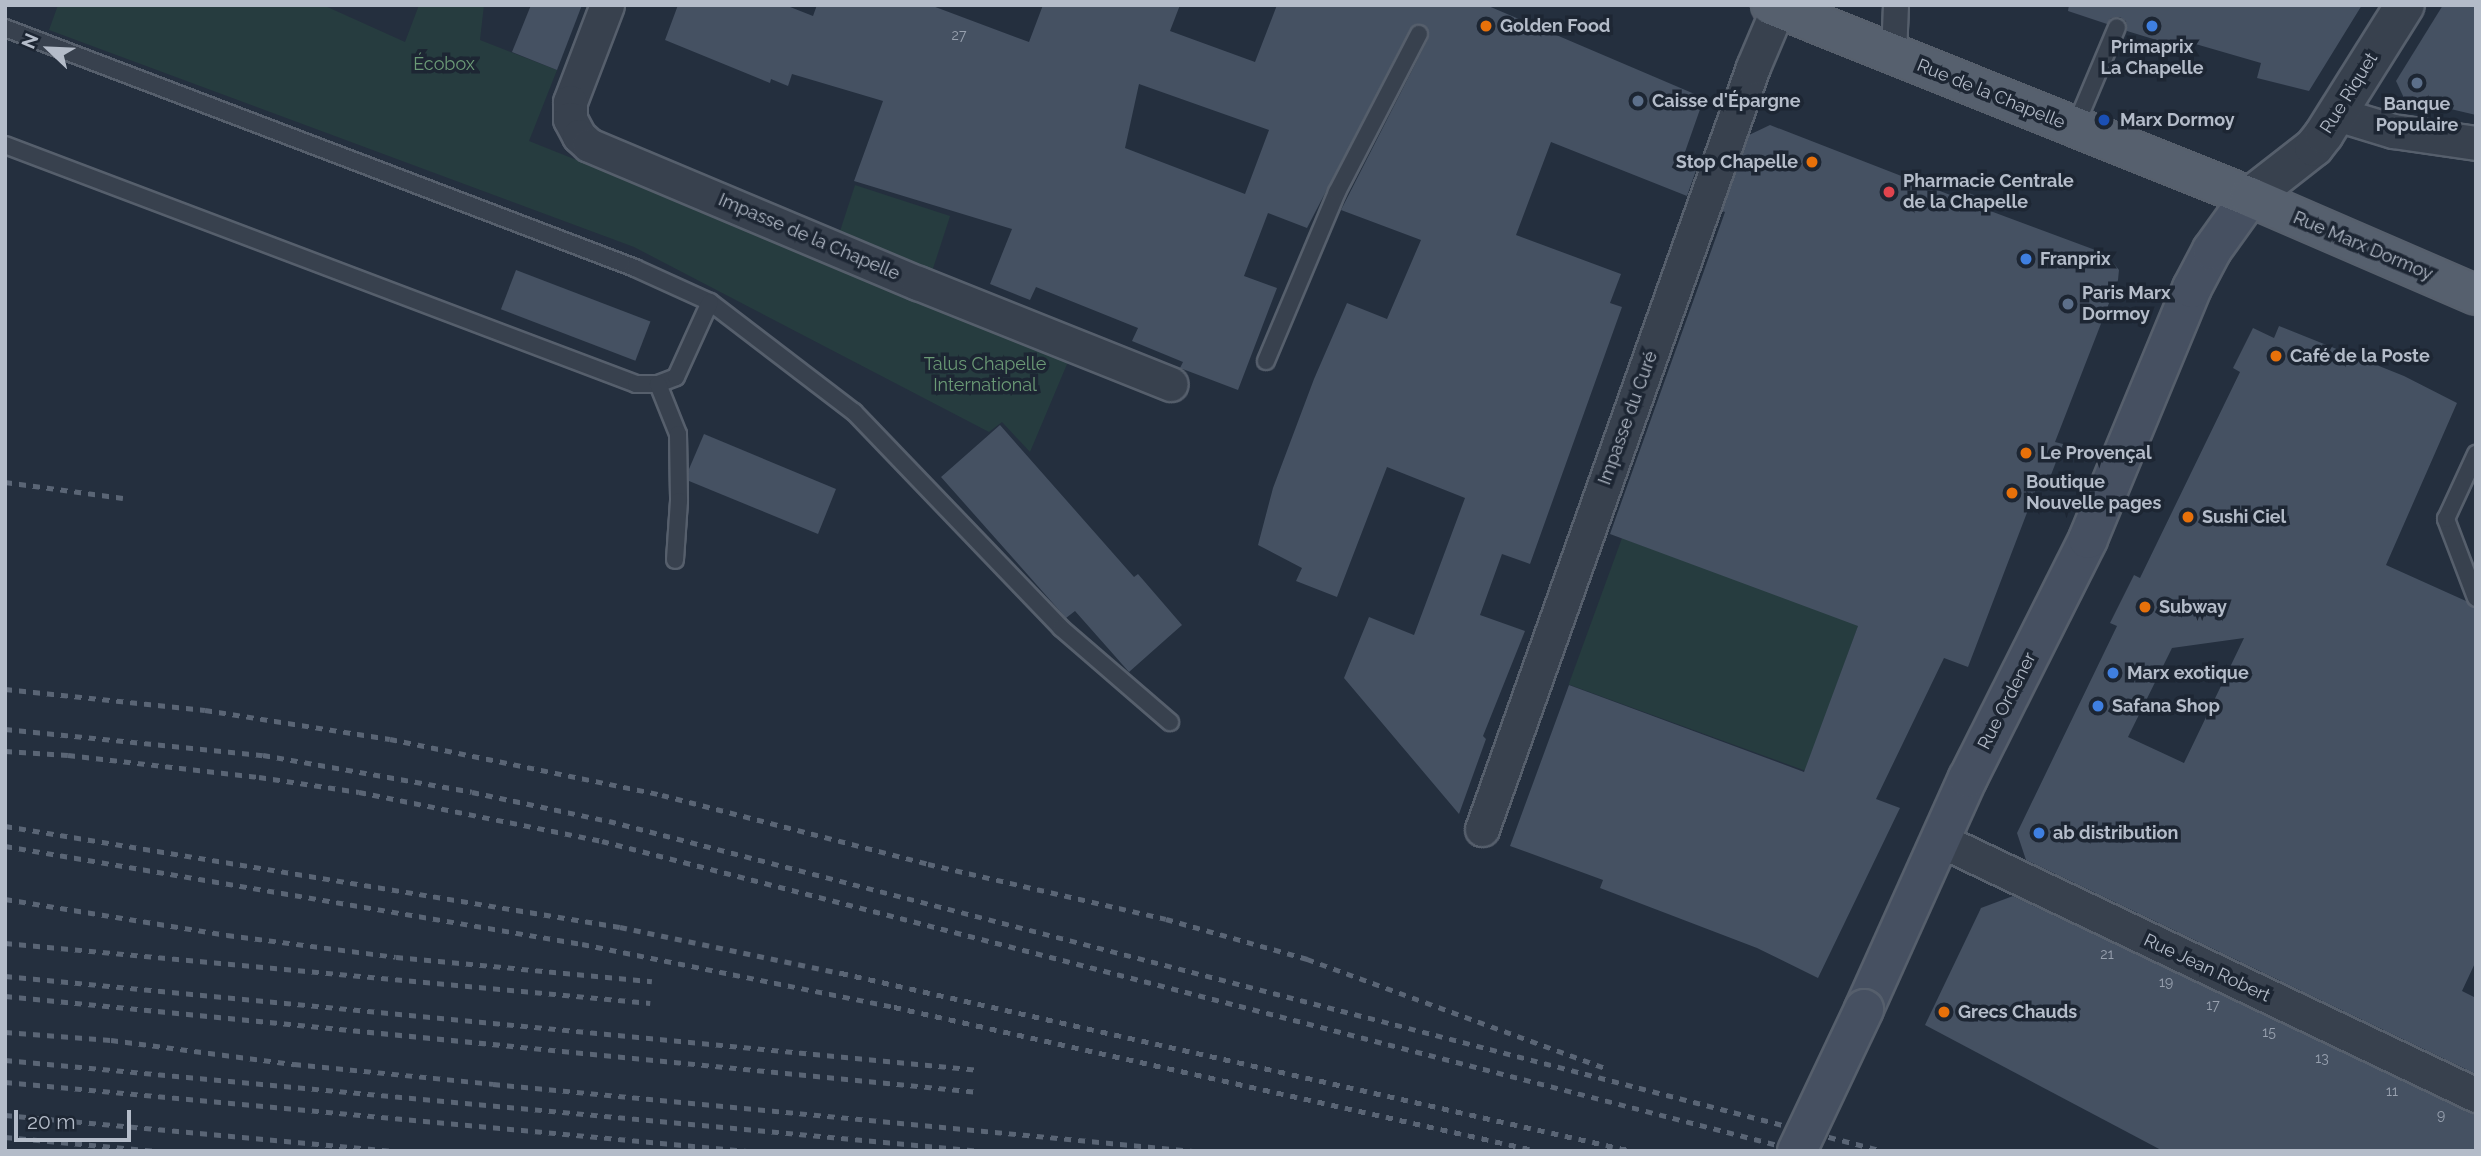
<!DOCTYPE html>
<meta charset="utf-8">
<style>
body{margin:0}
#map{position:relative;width:2481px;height:1156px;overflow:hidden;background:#242f3e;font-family:Raleway,sans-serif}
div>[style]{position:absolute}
.green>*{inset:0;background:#263c3f;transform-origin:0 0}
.building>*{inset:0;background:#455162;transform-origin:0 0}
.roads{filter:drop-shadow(2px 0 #565f6c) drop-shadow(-2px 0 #565f6c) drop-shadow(0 2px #565f6c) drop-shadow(0 -2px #565f6c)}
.service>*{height:16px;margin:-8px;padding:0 8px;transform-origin:8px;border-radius:8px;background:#38414e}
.pedestrian>*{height:24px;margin:-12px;padding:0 12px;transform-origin:12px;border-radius:12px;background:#38414e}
.minor>*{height:33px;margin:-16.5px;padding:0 16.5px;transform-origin:16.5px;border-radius:16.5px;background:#38414e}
.tertiary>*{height:38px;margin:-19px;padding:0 19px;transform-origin:19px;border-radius:19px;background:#38414e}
.secondary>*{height:38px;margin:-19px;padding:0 19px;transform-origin:19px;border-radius:19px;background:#465061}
.primary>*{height:38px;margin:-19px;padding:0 19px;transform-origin:19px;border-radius:19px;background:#56606e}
.rail>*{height:5px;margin-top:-2.5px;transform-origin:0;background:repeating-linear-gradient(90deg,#5a6575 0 7px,transparent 0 14px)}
.bridges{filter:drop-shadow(2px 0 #565f6c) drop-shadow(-2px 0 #565f6c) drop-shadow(0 2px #565f6c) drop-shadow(0 -2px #565f6c)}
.secondary-bridge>*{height:38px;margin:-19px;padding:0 19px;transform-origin:19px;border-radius:19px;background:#465061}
.dots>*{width:19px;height:19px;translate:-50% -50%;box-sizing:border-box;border:4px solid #1d2633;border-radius:50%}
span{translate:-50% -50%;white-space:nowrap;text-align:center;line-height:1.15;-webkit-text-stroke:7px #1d2633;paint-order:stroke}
.number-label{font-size:14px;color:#98a1af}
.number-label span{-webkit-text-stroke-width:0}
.poi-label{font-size:18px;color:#b4bcc9;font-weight:700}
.left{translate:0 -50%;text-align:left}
.right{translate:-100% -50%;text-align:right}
.park-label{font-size:18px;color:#6b9a76}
.street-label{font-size:18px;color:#b4bcc9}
.frame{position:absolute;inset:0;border:7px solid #b4bcc9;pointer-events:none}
.north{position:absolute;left:14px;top:14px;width:70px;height:70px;-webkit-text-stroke:5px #1d2633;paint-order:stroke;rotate:293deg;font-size:19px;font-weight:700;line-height:28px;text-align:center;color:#b4bcc9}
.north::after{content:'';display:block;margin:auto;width:24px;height:32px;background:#b4bcc9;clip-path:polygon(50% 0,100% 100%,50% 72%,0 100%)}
.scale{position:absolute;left:14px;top:1110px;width:117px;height:32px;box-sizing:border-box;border:4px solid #b4bcc9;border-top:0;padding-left:9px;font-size:21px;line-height:24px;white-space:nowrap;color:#b4bcc9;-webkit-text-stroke:5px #1d2633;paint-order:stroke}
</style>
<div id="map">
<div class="green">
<div style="clip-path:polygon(58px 5px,323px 5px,405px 42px,419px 5px,484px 5px,480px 40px,557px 70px,529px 141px,1070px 357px,1030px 452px,1002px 422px,989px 432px,634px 247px,49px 30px)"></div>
<div style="left:855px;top:185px;width:100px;height:57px;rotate:18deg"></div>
<div style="left:1622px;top:538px;width:252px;height:156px;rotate:20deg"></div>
</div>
<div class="building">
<div style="clip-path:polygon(531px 5px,582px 5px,557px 70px,512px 52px)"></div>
<div style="clip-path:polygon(evenodd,678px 5px,785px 5px,813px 16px,817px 5px,930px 5px,1029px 42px,1043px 5px,1180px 5px,1170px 31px,1255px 62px,1277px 5px,1486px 5px,1704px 98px,1679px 169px,1700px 159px,1687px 196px,1551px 142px,1516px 235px,1621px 274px,1610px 303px,1622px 307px,1530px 564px,1502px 554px,1480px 615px,1525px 631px,1483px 736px,1486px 739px,1459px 814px,1344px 678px,1369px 617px,1414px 635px,1465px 498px,1387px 467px,1337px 597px,1296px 581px,1302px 568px,1258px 545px,1273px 488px,1314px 379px,1347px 303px,1387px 319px,1421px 240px,1341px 210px,1428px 39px,1427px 28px,1418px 24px,1410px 29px,1307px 228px,1268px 213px,1244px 276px,1277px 288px,1238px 390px,1180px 368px,1183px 362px,1132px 341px,1138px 328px,1036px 287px,1030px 300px,990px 284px,1012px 229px,854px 181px,883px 101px,792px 74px,788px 86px,771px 79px,770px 83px,665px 40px,678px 5px,1139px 84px,1269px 130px,1245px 194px,1125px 148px,1139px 84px)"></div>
<div style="clip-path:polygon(2069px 5px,2362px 5px,2309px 91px,2257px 78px,2261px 63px,2192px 43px,2189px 50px,2127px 31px,2126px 21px,2120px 17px,2111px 18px,2107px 24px,2068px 11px)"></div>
<div style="clip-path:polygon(2443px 5px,2476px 5px,2476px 115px,2404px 98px,2396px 81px)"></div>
<div style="clip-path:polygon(1770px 125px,1958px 198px,1961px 190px,1989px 201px,1985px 209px,2106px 254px,2119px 270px,2118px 280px,2055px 442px,2063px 444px,2049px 480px,2041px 476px,1968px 667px,1944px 658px,1876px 799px,1900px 808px,1818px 978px,1757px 948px,1600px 888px,1603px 880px,1510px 846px,1569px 685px,1804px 772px,1858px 626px,1610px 534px,1725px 212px,1722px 211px,1749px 135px)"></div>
<div style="left:516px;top:270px;width:144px;height:42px;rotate:21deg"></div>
<div style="clip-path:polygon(evenodd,2279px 326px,2404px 376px,2457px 403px,2386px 565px,2466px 601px,2476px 608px,2476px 961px,2462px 991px,2476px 998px,2476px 1074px,2026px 860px,2017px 833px,2117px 626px,2110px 623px,2134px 575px,2140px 578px,2240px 372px,2233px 368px,2253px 328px,2274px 338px,2279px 326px,2244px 638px,2184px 763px,2128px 737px,2172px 648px,2244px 638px)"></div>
<div style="clip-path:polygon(1000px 425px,1134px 577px,1138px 574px,1182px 625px,1129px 672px,1075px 611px,1066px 618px,941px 477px)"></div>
<div style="clip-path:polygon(704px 434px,836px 489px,818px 534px,689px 481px,689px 469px)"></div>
<div style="clip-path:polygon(2013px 896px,2476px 1114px,2476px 1151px,2163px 1151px,1925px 1025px,1981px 908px)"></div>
</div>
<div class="roads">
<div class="service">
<div style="left:5px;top:28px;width:674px;rotate:20.85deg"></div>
<div style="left:635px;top:268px;width:82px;rotate:24.4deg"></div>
<div style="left:710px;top:302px;width:181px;rotate:37.4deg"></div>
<div style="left:854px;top:412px;width:299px;rotate:46.2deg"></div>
<div style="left:1061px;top:628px;width:144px;rotate:40.8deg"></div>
<div style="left:2075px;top:127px;width:108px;rotate:-67.2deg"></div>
<div style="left:5px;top:145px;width:675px;rotate:20.74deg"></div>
<div style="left:636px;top:384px;width:22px"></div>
<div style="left:658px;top:384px;width:19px;rotate:-21deg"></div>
<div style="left:676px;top:377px;width:82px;rotate:-65.6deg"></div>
<div style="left:1266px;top:361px;width:183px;rotate:-67.2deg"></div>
<div style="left:1337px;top:192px;width:178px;rotate:-62.6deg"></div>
<div style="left:658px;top:384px;width:54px;rotate:68.2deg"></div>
<div style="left:678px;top:434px;width:67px;rotate:89.1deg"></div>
<div style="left:679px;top:501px;width:59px;rotate:93.9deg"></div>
<div style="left:2476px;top:598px;width:85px;rotate:-110.8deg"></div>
<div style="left:2446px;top:519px;width:72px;rotate:-65.2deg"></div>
</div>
<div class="pedestrian">
<div style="left:1894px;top:55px;width:50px;rotate:-87.7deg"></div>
</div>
<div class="minor">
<div style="left:607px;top:5px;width:104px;rotate:110.9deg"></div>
<div style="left:570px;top:102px;width:17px;rotate:90deg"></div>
<div style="left:570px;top:119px;width:19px;rotate:62deg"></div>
<div style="left:579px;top:136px;width:13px;rotate:42deg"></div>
<div style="left:589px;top:145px;width:357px;rotate:22.8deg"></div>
<div style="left:918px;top:283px;width:272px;rotate:21.8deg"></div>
<div style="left:2337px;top:114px;width:59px;rotate:16.9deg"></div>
<div style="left:2393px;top:131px;width:84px;rotate:8.2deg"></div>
<div style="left:1482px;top:829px;width:809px;rotate:-70.42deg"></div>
<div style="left:1753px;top:67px;width:64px;rotate:-67deg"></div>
<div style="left:1940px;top:840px;width:594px;rotate:25.44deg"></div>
</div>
<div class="tertiary">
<div style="left:2250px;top:197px;width:81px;rotate:-38deg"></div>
<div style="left:2314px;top:147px;width:16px;rotate:-52deg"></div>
<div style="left:2324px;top:134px;width:152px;rotate:-57.9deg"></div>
</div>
<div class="secondary">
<div style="left:1864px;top:1009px;width:253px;rotate:-65.8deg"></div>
<div style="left:1968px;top:778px;width:267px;rotate:-63.3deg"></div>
<div style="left:2088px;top:539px;width:272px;rotate:-67.5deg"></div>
<div style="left:2192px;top:288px;width:43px;rotate:-62.2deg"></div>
<div style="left:2212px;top:250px;width:65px;rotate:-54.4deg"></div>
</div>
<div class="primary">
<div style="left:1771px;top:5px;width:516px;rotate:21.84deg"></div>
<div style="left:2250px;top:197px;width:246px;rotate:23.4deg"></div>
</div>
</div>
<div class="rail">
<div style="left:5px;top:459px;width:1px"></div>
<div style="left:5px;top:482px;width:119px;rotate:7.7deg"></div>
<div style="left:5px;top:689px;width:201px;rotate:6deg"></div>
<div style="left:205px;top:710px;width:187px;rotate:8.9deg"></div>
<div style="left:390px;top:739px;width:278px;rotate:11.6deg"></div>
<div style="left:662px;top:795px;width:275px;rotate:14.5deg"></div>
<div style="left:928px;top:864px;width:244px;rotate:13deg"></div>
<div style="left:1166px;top:919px;width:147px;rotate:15.8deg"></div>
<div style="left:1307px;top:959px;width:320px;rotate:20.1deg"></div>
<div style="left:5px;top:729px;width:259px;rotate:5.8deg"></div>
<div style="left:263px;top:755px;width:212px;rotate:10deg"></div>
<div style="left:472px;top:792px;width:140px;rotate:12deg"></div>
<div style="left:609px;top:821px;width:1316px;rotate:14.52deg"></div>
<div style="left:5px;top:751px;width:63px;rotate:3.6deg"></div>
<div style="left:68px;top:755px;width:192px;rotate:6.6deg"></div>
<div style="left:259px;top:777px;width:101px;rotate:8.5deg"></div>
<div style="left:359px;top:792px;width:248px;rotate:11.4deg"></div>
<div style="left:602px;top:841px;width:1238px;rotate:14.5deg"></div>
<div style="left:5px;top:826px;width:623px;rotate:9.33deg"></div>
<div style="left:620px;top:927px;width:226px;rotate:11.8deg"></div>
<div style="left:841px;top:973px;width:811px;rotate:12.68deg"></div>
<div style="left:5px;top:846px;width:585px;rotate:9.64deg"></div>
<div style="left:582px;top:944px;width:318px;rotate:11.4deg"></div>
<div style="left:894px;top:1007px;width:660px;rotate:12.6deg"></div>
<div style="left:5px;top:899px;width:225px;rotate:9.2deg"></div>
<div style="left:227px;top:935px;width:170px;rotate:7.4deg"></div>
<div style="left:396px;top:957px;width:257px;rotate:5.4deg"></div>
<div style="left:5px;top:943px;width:648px;rotate:5.31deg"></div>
<div style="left:5px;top:976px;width:979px;rotate:5.51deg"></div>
<div style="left:5px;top:996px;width:978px;rotate:5.63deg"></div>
<div style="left:5px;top:1032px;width:106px;rotate:4.3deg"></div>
<div style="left:111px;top:1040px;width:185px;rotate:7.5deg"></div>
<div style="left:294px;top:1064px;width:200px;rotate:5.7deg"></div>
<div style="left:493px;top:1084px;width:703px;rotate:5.47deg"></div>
<div style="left:5px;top:1060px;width:980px;rotate:5.33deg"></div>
<div style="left:5px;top:1082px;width:745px;rotate:5.31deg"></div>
<div style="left:5px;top:1115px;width:387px;rotate:5.3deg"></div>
<div style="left:5px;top:1137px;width:152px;rotate:5.3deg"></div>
</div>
<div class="bridges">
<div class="secondary-bridge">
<div style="left:1797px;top:1151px;width:157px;rotate:-64.7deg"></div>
</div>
</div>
<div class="dots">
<div style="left:1486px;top:26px;background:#e8710a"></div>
<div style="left:2152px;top:26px;background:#3f7fe0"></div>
<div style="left:2417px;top:83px;background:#5c6f8a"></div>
<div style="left:1638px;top:101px;background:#5c6f8a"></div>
<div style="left:2104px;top:120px;background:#1a4fb4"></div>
<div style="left:1812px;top:162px;background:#e8710a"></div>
<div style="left:1889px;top:192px;background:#e0444e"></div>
<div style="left:2026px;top:259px;background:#3f7fe0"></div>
<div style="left:2068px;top:304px;background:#5c6f8a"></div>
<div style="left:2276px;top:356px;background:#e8710a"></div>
<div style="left:2026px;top:453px;background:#e8710a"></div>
<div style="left:2012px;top:493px;background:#e8710a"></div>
<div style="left:2188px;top:517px;background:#e8710a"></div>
<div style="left:2145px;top:607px;background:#e8710a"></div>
<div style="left:2113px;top:673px;background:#3f7fe0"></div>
<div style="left:2098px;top:706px;background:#3f7fe0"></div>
<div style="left:2039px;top:833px;background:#3f7fe0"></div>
<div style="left:1944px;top:1012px;background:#e8710a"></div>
</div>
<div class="number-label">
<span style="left:959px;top:35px">27</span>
<span style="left:2107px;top:954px">21</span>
<span style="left:2166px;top:982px">19</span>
<span style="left:2213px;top:1005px">17</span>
<span style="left:2269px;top:1032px">15</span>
<span style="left:2322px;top:1058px">13</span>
<span style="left:2392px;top:1091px">11</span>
<span style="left:2441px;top:1115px">9</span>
</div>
<div class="poi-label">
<span class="left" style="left:1500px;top:26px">Golden Food</span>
<span style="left:2152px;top:58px">Primaprix<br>La Chapelle</span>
<span class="left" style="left:1652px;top:101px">Caisse d'Épargne</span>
<span style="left:2417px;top:115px">Banque<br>Populaire</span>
<span class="left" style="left:2120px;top:120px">Marx Dormoy</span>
<span class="right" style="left:1798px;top:162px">Stop Chapelle</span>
<span class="left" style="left:1903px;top:192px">Pharmacie Centrale<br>de la Chapelle</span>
<span class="left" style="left:2040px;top:259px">Franprix</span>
<span class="left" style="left:2082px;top:304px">Paris Marx<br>Dormoy</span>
<span class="left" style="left:2290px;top:356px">Café de la Poste</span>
<span class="left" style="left:2040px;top:453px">Le Provençal</span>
<span class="left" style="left:2026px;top:493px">Boutique<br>Nouvelle pages</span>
<span class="left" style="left:2202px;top:517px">Sushi Ciel</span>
<span class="left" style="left:2159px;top:607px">Subway</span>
<span class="left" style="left:2127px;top:673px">Marx exotique</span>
<span class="left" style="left:2112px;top:706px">Safana Shop</span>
<span class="left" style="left:2053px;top:833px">ab distribution</span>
<span class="left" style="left:1958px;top:1012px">Grecs Chauds</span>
</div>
<div class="park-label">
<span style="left:444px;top:64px">Écobox</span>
<span style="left:985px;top:375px">Talus Chapelle<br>International</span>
</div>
<div class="street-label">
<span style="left:2349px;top:93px;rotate:-58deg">Rue Riquet</span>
<span style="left:1991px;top:94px;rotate:22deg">Rue de la Chapelle</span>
<span style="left:809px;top:237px;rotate:23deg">Impasse de la Chapelle</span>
<span style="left:2363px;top:246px;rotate:23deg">Rue Marx Dormoy</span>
<span style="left:1628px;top:418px;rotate:-70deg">Impasse du Curé</span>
<span style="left:2007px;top:701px;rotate:-63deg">Rue Ordener</span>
<span style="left:2207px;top:968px;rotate:25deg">Rue Jean Robert</span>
</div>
<div class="frame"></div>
<div class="north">N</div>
<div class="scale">20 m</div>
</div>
